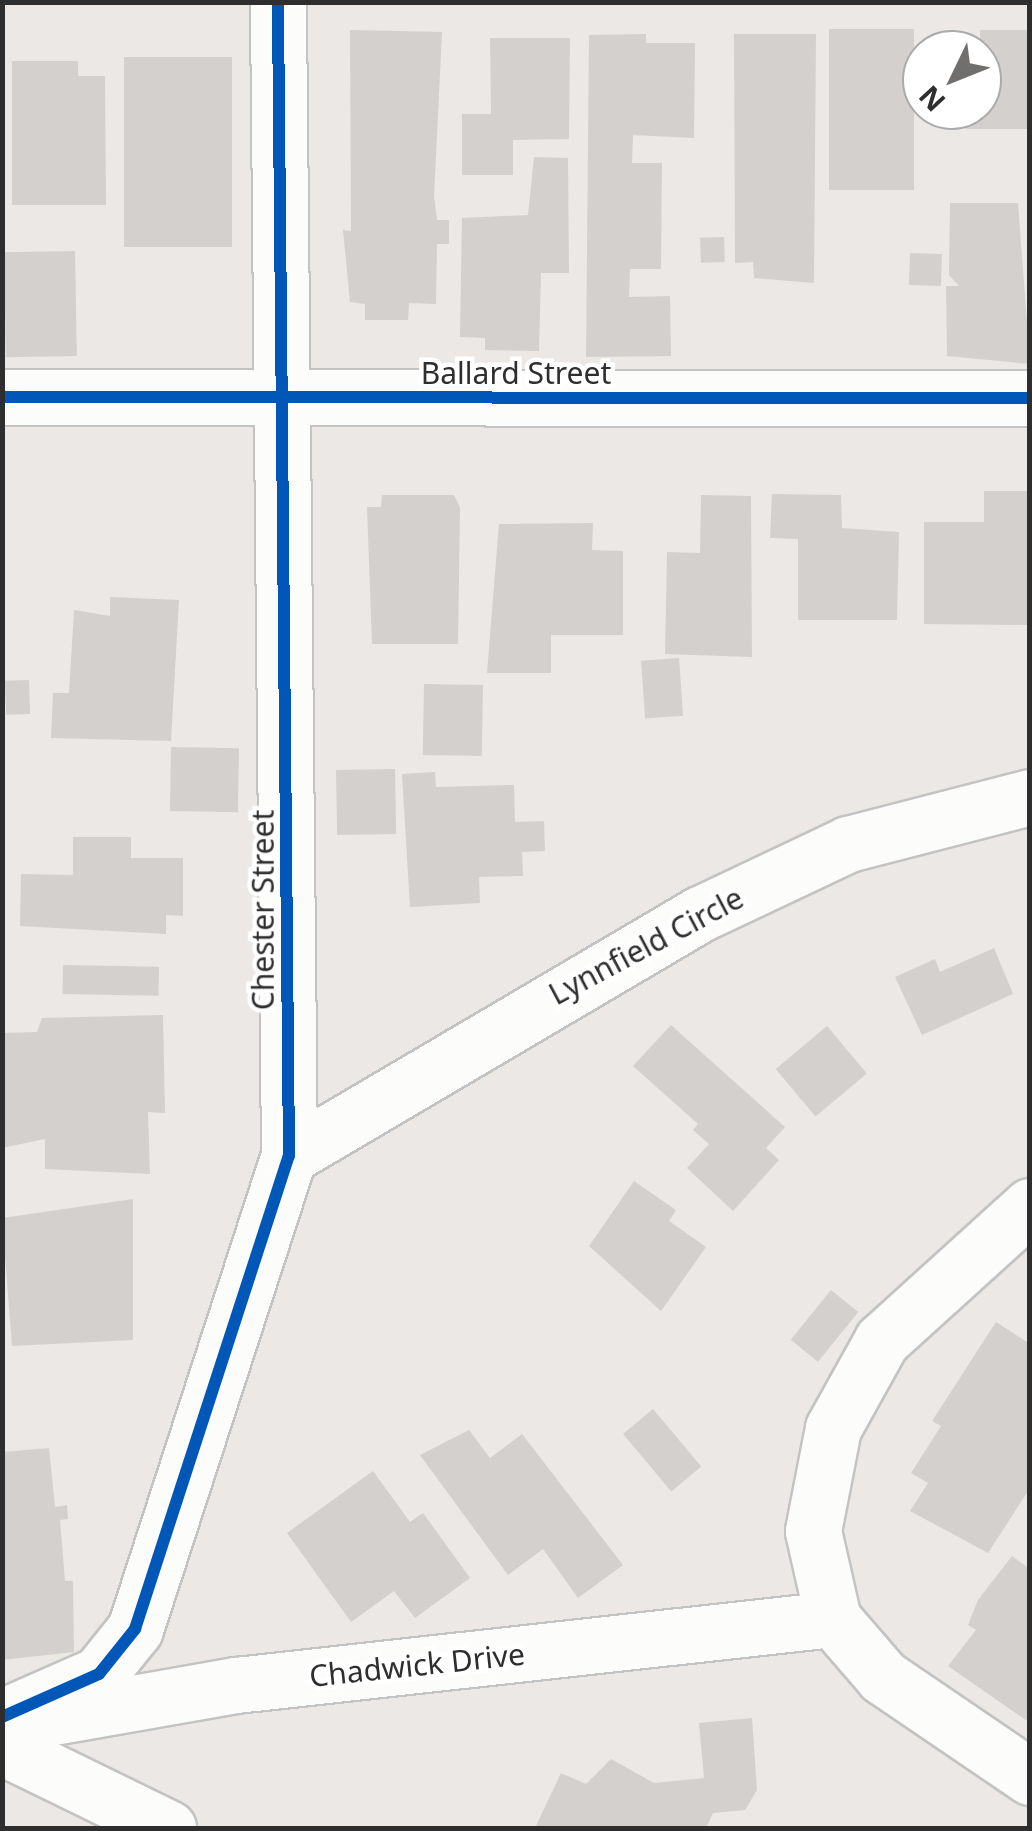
<!DOCTYPE html>
<style>
body{margin:0}
#map{position:relative;width:1032px;height:1831px;overflow:hidden;background:#ebe8e5;font-family:"Noto Sans",sans-serif}
div>[style]{position:absolute}
.building>*{inset:0;background:#d3d0ce;transform-origin:0 0}
.roads{filter:drop-shadow(2px 0 #c4c3c3) drop-shadow(-2px 0 #c4c3c3) drop-shadow(0 2px #c4c3c3) drop-shadow(0 -2px #c4c3c3)}
.street>*{height:55px;margin:-27.5px;padding:0 27.5px;transform-origin:27.5px;border-radius:27.5px;background:#fcfcfb}
.cycleway>*{height:12px;margin:-6px;padding:0 6px;transform-origin:6px;border-radius:6px;background:#0057b8}
span{translate:-50% -50%;white-space:nowrap;text-align:center;line-height:1.15;-webkit-text-stroke:9px #fff;paint-order:stroke}
.street-label{font-size:30px;color:#2e2e2e}
.frame{position:absolute;inset:0;border:5px solid #2e2e2e;pointer-events:none}
.north{position:absolute;left:902px;top:30px;width:100px;height:100px;box-sizing:border-box;background:#fff;border:2px solid #ababab;border-radius:50%;rotate:227deg;font-size:28px;font-weight:700;line-height:40px;text-align:center;color:#2e2e2e}
.north::after{content:'';display:block;margin:auto;width:35px;height:45px;background:#706f6e;clip-path:polygon(50% 0,100% 100%,50% 72%,0 100%)}
</style>
<div id="map">
<div class="building">
<div style="left:914px;top:29px;width:161px;height:85px;rotate:90deg"></div>
<div style="clip-path:polygon(350px 30px,442px 32px,434px 196px,437px 220px,449px 220px,449px 244px,437px 244px,436px 304px,409px 303px,408px 320px,365px 320px,365px 304px,350px 302px,343px 230px,351px 231px)"></div>
<div style="clip-path:polygon(980px 30px,1030px 30px,1030px 129px,966px 129px,966px 110px,982px 110px,982px 50px,966px 50px,980px 46px)"></div>
<div style="clip-path:polygon(646px 34px,646px 43px,695px 43px,694px 138px,633px 135px,632px 163px,662px 163px,661px 269px,630px 269px,629px 297px,670px 296px,671px 356px,586px 357px,589px 35px)"></div>
<div style="clip-path:polygon(734px 34px,816px 34px,814px 283px,754px 278px,753px 262px,735px 263px)"></div>
<div style="clip-path:polygon(490px 38px,570px 38px,569px 139px,513px 140px,513px 175px,462px 175px,462px 114px,491px 114px)"></div>
<div style="left:232px;top:57px;width:190px;height:108px;rotate:90deg"></div>
<div style="clip-path:polygon(12px 61px,78px 61px,78px 76px,105px 76px,106px 205px,12px 205px)"></div>
<div style="clip-path:polygon(534px 157px,568px 158px,569px 273px,541px 273px,539px 351px,485px 350px,485px 338px,460px 337px,462px 218px,528px 215px)"></div>
<div style="clip-path:polygon(950px 203px,1018px 203px,1030px 364px,947px 356px,946px 286px,959px 286px,949px 275px)"></div>
<div style="left:724px;top:237px;width:25px;height:24px;rotate:88deg"></div>
<div style="left:75px;top:251px;width:105px;height:71px;rotate:89deg"></div>
<div style="left:910px;top:253px;width:32px;height:32px;rotate:2deg"></div>
<div style="clip-path:polygon(984px 491px,1030px 491px,1030px 625px,924px 624px,924px 522px,984px 522px)"></div>
<div style="clip-path:polygon(772px 494px,841px 495px,842px 528px,899px 532px,897px 620px,798px 620px,798px 539px,770px 538px)"></div>
<div style="clip-path:polygon(382px 495px,454px 495px,460px 507px,458px 644px,372px 644px,367px 507px,381px 507px)"></div>
<div style="clip-path:polygon(701px 495px,751px 496px,752px 657px,665px 654px,667px 552px,700px 553px)"></div>
<div style="clip-path:polygon(593px 523px,592px 550px,623px 551px,623px 635px,551px 635px,551px 673px,487px 673px,499px 524px)"></div>
<div style="clip-path:polygon(110px 597px,179px 600px,171px 741px,51px 738px,53px 693px,69px 693px,74px 610px,110px 616px)"></div>
<div style="left:679px;top:658px;width:58px;height:38px;rotate:86deg"></div>
<div style="left:29px;top:680px;width:34px;height:24px;rotate:88deg"></div>
<div style="left:424px;top:684px;width:59px;height:71px;rotate:1deg"></div>
<div style="left:171px;top:747px;width:68px;height:64px;rotate:1deg"></div>
<div style="left:395px;top:769px;width:65px;height:59px;rotate:89deg"></div>
<div style="clip-path:polygon(435px 772px,436px 787px,514px 785px,515px 822px,544px 821px,545px 851px,522px 852px,523px 876px,479px 877px,480px 903px,410px 907px,402px 774px)"></div>
<div style="clip-path:polygon(73px 837px,131px 837px,131px 858px,183px 858px,183px 916px,166px 915px,166px 934px,20px 926px,21px 874px,73px 875px)"></div>
<div style="clip-path:polygon(994px 948px,1013px 994px,922px 1035px,895px 977px,935px 959px,940px 972px)"></div>
<div style="left:63px;top:965px;width:96px;height:29px;rotate:1deg"></div>
<div style="clip-path:polygon(163px 1015px,165px 1113px,148px 1112px,150px 1174px,45px 1169px,45px 1139px,2px 1148px,2px 1033px,37px 1032px,42px 1018px)"></div>
<div style="clip-path:polygon(671px 1025px,785px 1127px,766px 1148px,779px 1160px,733px 1211px,687px 1168px,709px 1144px,693px 1130px,698px 1124px,633px 1066px)"></div>
<div style="left:827px;top:1026px;width:62px;height:67px;rotate:50deg"></div>
<div style="clip-path:polygon(634px 1181px,676px 1210px,669px 1221px,706px 1247px,661px 1311px,589px 1246px)"></div>
<div style="clip-path:polygon(133px 1199px,133px 1340px,12px 1346px,2px 1218px)"></div>
<div style="left:831px;top:1290px;width:35px;height:64px;rotate:39deg"></div>
<div style="clip-path:polygon(996px 1322px,1030px 1344px,1030px 1488px,988px 1553px,910px 1511px,928px 1483px,911px 1473px,941px 1426px,932px 1421px)"></div>
<div style="left:653px;top:1409px;width:75px;height:39px;rotate:50deg"></div>
<div style="clip-path:polygon(469px 1430px,490px 1458px,522px 1434px,623px 1565px,578px 1598px,543px 1549px,508px 1575px,420px 1455px)"></div>
<div style="clip-path:polygon(49px 1448px,55px 1507px,67px 1505px,68px 1519px,60px 1520px,65px 1581px,73px 1581px,74px 1652px,2px 1660px,2px 1452px)"></div>
<div style="clip-path:polygon(373px 1471px,410px 1522px,423px 1513px,470px 1578px,415px 1618px,394px 1591px,351px 1622px,287px 1533px)"></div>
<div style="clip-path:polygon(1012px 1556px,1030px 1569px,1030px 1723px,948px 1666px,976px 1630px,968px 1625px,978px 1600px)"></div>
<div style="clip-path:polygon(752px 1718px,757px 1790px,745px 1810px,713px 1813px,706px 1828px,535px 1828px,561px 1773px,586px 1784px,611px 1759px,654px 1783px,704px 1778px,699px 1723px)"></div>
</div>
<div class="roads">
<div class="street">
<div style="left:2px;top:397px;width:1028px;rotate:0.06deg"></div>
<div style="left:289px;top:1156px;width:477px;rotate:-30.5deg"></div>
<div style="left:700px;top:914px;width:164px;rotate:-25.3deg"></div>
<div style="left:848px;top:844px;width:188px;rotate:-14.5deg"></div>
<div style="left:1030px;top:1206px;width:200px;rotate:137.8deg"></div>
<div style="left:882px;top:1340px;width:101px;rotate:119.1deg"></div>
<div style="left:833px;top:1428px;width:105px;rotate:101deg"></div>
<div style="left:813px;top:1531px;width:90px;rotate:77.2deg"></div>
<div style="left:833px;top:1619px;width:77px;rotate:49.2deg"></div>
<div style="left:883px;top:1677px;width:178px;rotate:34.2deg"></div>
<div style="left:2px;top:1717px;width:106px;rotate:-23.9deg"></div>
<div style="left:99px;top:1674px;width:58px;rotate:-51.3deg"></div>
<div style="left:135px;top:1629px;width:497px;rotate:-72deg"></div>
<div style="left:289px;top:1156px;width:1154px;rotate:-90.55deg"></div>
<div style="left:48px;top:1718px;width:191px;rotate:-10deg"></div>
<div style="left:236px;top:1685px;width:601px;rotate:-6.31deg"></div>
<div style="left:2px;top:1747px;width:185px;rotate:26deg"></div>
</div>
</div>
<div class="cycleway">
<div style="left:2px;top:397px;width:1028px;rotate:0.06deg"></div>
<div style="left:2px;top:1717px;width:106px;rotate:-23.9deg"></div>
<div style="left:99px;top:1674px;width:58px;rotate:-51.3deg"></div>
<div style="left:135px;top:1629px;width:497px;rotate:-72deg"></div>
<div style="left:289px;top:1156px;width:1154px;rotate:-90.55deg"></div>
</div>
<div class="street-label">
<span style="left:516px;top:373px">Ballard Street</span>
<span style="left:263px;top:910px;rotate:-90deg">Chester Street</span>
<span style="left:646px;top:946px;rotate:-28deg">Lynnfield Circle</span>
<span style="left:417px;top:1665px;rotate:-6deg">Chadwick Drive</span>
</div>
<div class="frame"></div>
<div class="north">N</div>
</div>
